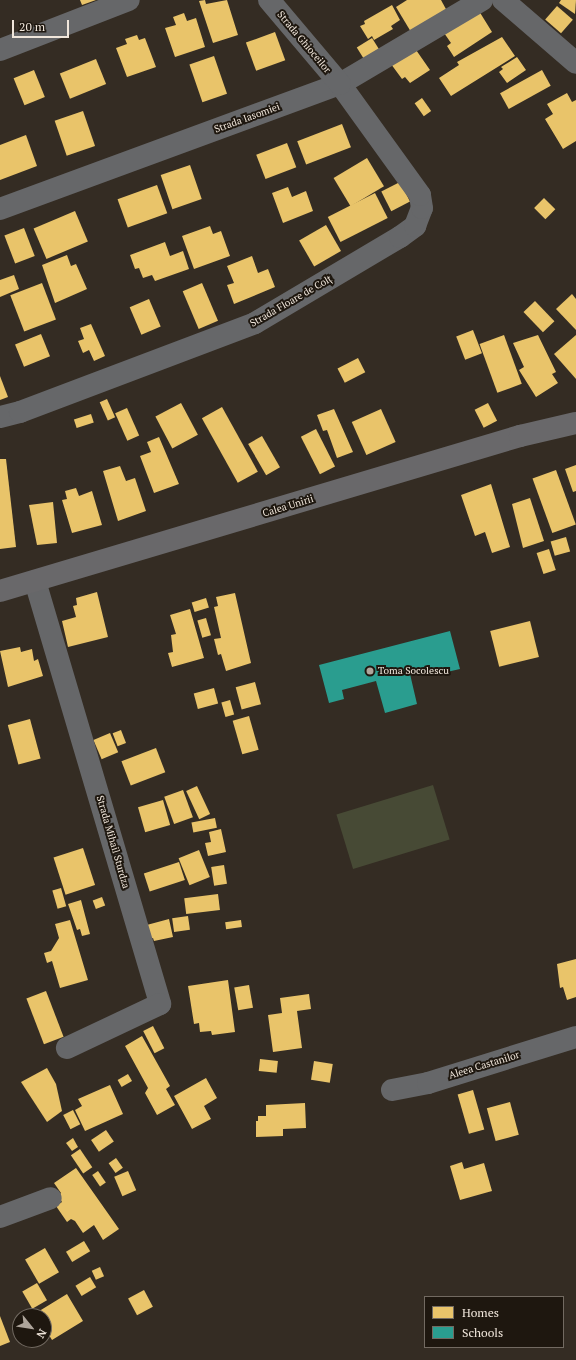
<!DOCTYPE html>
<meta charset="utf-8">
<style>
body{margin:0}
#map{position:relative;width:576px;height:1360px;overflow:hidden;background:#342c23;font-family:"PT Serif",serif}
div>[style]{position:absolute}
.green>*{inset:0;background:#474a35;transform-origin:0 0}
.homes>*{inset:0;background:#e9c46a;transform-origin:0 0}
.schools>*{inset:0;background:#2a9d8f}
.minor>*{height:22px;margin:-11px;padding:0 11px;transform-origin:11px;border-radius:11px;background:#666769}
.secondary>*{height:22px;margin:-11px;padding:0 11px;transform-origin:11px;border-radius:11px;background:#69686a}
.dots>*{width:11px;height:11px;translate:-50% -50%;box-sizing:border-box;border:2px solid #1e170f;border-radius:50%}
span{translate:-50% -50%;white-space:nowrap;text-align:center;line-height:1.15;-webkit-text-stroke:4px #1e170f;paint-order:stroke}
.street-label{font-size:10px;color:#f0e6db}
.poi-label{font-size:10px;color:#f0e6db}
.left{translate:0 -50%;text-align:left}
.legend{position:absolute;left:424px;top:1296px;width:140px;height:52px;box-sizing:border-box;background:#1e170f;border:1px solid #726a61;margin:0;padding:5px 7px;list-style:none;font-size:12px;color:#f0e6db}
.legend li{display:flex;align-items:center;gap:8px;height:20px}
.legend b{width:20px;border:1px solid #726a61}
.north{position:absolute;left:12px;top:1308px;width:40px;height:40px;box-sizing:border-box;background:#1e170f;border:1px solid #726a61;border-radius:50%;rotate:120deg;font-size:11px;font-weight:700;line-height:16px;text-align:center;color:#f0e6db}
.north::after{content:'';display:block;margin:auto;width:14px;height:18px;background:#aea59b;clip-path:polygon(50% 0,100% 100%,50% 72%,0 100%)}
.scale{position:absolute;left:12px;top:20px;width:57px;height:18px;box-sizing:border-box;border:2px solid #f0e6db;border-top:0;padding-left:5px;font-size:12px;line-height:14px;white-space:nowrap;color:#f0e6db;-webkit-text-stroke:3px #1e170f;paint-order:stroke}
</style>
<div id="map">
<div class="green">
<div style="left:433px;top:785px;width:57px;height:101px;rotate:73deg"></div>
</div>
<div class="homes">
<div style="clip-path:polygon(80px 0,96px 0,82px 5px)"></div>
<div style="clip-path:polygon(205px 0,206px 4px,227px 0,238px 35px,213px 43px,199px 1px)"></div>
<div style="clip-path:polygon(407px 0,441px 0,447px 11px,411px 32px,396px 7px)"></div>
<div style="clip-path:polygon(561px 0,576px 0,575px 14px,559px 3px)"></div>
<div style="clip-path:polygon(392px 5px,400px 20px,391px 26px,393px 29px,374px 40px,372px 36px,368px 39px,360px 26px,365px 24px,364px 21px)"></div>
<div style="left:557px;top:6px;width:21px;height:18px;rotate:41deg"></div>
<div style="clip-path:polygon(479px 11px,492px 32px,454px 57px,447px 46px,451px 43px,442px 30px)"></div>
<div style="clip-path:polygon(184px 13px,187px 21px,196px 18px,205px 47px,175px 57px,165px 28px,176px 25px,173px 17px)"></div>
<div style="left:275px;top:32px;width:30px;height:31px;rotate:70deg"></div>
<div style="clip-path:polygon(137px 35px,139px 40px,145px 38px,156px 67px,127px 77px,116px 48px,127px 44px,125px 39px)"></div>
<div style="clip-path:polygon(502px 37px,515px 56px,451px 96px,439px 78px,459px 65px,457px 62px)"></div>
<div style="left:372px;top:38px;width:13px;height:18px;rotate:58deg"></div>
<div style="clip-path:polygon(414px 47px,430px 70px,410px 83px,405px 77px,402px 79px,391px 64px)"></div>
<div style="left:214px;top:56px;width:40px;height:26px;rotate:71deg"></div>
<div style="clip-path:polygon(517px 57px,526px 70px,507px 83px,499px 72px,503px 69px,501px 67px)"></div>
<div style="left:96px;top:59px;width:27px;height:39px;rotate:68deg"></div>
<div style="left:34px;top:70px;width:29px;height:22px;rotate:68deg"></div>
<div style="left:542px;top:70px;width:18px;height:48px;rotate:61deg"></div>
<div style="clip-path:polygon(567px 93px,572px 102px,576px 100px,576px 141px,563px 149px,545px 119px,553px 114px,547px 104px)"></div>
<div style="left:422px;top:98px;width:16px;height:9px;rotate:55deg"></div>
<div style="left:83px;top:111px;width:37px;height:30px;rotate:71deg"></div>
<div style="left:342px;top:124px;width:25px;height:48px;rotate:69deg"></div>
<div style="clip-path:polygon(26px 135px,37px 166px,0 180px,0 145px)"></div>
<div style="left:287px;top:143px;width:26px;height:33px;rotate:69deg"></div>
<div style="left:367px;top:158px;width:33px;height:39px;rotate:59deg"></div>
<div style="left:190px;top:165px;width:36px;height:31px;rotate:71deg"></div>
<div style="left:400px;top:182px;width:22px;height:21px;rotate:63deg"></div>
<div style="left:157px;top:185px;width:30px;height:42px;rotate:70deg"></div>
<div style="clip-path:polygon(288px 187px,292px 197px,306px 191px,313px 211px,283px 223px,272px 193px)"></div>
<div style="left:375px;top:193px;width:28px;height:53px;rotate:63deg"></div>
<div style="left:544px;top:198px;width:16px;height:14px;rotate:45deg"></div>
<div style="left:75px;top:211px;width:33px;height:45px;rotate:67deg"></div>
<div style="left:326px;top:225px;width:30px;height:31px;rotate:60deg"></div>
<div style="clip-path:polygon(210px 226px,213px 234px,221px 231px,230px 256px,194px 269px,182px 236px)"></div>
<div style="left:24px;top:228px;width:30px;height:21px;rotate:69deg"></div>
<div style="clip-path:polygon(165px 242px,170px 256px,183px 251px,189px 269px,155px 281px,152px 275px,143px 278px,139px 268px,135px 269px,130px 255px)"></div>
<div style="clip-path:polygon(67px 255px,71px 266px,76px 264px,87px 289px,55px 303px,42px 265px)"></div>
<div style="clip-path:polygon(252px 256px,258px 273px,268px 269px,275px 287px,234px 304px,227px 285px,234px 283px,227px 266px)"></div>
<div style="clip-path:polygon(14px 275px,19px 289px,0 297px,0 280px)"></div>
<div style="left:42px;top:283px;width:39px;height:34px;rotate:69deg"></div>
<div style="left:202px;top:283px;width:41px;height:21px;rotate:67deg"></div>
<div style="clip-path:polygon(572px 294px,576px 299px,576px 330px,556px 309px)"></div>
<div style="left:149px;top:299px;width:30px;height:21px;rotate:67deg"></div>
<div style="left:535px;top:301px;width:28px;height:16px;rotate:46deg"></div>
<div style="clip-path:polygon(91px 324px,105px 356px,94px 361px,89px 350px,83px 353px,78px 341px,84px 339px,80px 328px)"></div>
<div style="left:473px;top:330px;width:25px;height:18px;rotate:69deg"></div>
<div style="left:41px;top:334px;width:24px;height:28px;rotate:68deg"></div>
<div style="left:504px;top:335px;width:52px;height:26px;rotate:70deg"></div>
<div style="clip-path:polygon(538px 335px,556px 372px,552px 374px,558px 383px,536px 397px,519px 370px,524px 367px,513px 343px)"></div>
<div style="clip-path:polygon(576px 335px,576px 379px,554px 354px)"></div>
<div style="left:358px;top:358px;width:16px;height:23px;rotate:63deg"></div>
<div style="clip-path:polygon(0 376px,8px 397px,0 400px)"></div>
<div style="left:107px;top:399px;width:20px;height:8px;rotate:66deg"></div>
<div style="left:181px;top:403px;width:36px;height:29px;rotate:62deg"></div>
<div style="left:488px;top:403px;width:20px;height:15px;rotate:63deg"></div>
<div style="left:222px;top:407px;width:74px;height:23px;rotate:61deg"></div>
<div style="left:127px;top:408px;width:30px;height:13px;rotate:66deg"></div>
<div style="clip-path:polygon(334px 409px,353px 452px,337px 458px,327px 430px,323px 431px,317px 415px)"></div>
<div style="left:381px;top:409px;width:36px;height:32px;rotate:66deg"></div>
<div style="left:91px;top:414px;width:9px;height:18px;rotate:72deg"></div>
<div style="left:316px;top:429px;width:42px;height:17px;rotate:63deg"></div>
<div style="left:262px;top:436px;width:36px;height:16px;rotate:60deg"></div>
<div style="clip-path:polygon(159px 437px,179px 484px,154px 493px,140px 456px,151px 452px,147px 442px)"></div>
<div style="clip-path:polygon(0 459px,6px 459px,16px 547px,0 549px)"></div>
<div style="clip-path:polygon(576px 465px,576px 491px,573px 492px,565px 469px)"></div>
<div style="clip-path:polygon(120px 466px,126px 481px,135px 478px,146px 511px,118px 521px,103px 471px)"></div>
<div style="left:556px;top:470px;width:58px;height:25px;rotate:70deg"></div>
<div style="clip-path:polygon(491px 484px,510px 547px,492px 553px,485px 532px,475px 536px,461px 495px)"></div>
<div style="clip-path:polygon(76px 488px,79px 496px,92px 491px,102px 525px,72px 533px,62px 500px,67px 499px,65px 491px)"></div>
<div style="clip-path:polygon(530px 498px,544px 541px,523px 548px,512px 504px)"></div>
<div style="clip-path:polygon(53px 502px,57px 543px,37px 545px,29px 505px)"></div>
<div style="left:566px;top:537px;width:15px;height:16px;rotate:74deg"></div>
<div style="left:549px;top:549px;width:22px;height:13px;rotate:72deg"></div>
<div style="clip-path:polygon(97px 592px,108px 637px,68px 647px,62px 621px,76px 617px,73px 606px,77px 605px,76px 598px)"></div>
<div style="clip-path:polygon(235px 593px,251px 663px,226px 671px,221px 654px,218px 655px,214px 639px,221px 638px,214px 607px,218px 606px,216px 597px)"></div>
<div style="left:206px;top:598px;width:10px;height:15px;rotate:73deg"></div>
<div style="clip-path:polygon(190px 609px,204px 658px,172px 667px,168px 653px,173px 652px,171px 635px,176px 634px,170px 615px)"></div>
<div style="left:206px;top:618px;width:18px;height:9px;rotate:74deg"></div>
<div style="left:530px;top:621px;width:37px;height:41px;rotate:76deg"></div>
<div style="clip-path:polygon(20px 647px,21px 652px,32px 649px,34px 661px,38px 659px,43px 676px,8px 687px,0 651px)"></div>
<div style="left:255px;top:682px;width:23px;height:20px;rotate:75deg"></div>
<div style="left:214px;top:688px;width:16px;height:21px;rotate:75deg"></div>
<div style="left:230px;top:700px;width:15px;height:9px;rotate:74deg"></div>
<div style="left:249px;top:716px;width:35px;height:17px;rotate:74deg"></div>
<div style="left:30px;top:719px;width:41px;height:23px;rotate:75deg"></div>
<div style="left:121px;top:730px;width:14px;height:9px;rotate:69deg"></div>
<div style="left:110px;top:733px;width:21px;height:18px;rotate:67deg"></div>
<div style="left:156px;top:748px;width:26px;height:37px;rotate:69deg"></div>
<div style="left:197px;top:786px;width:31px;height:12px;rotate:65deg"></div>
<div style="left:183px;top:790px;width:29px;height:20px;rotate:70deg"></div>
<div style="left:163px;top:800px;width:26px;height:26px;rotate:74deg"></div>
<div style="left:215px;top:818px;width:10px;height:24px;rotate:79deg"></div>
<div style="clip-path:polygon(221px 829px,226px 852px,208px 856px,205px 843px,211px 842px,209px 832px)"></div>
<div style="left:83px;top:848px;width:39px;height:31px;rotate:72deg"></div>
<div style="left:199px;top:850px;width:29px;height:22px;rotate:68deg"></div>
<div style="left:179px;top:862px;width:19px;height:37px;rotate:72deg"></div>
<div style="left:224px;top:865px;width:19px;height:13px;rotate:81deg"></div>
<div style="left:61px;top:888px;width:19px;height:9px;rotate:74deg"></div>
<div style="left:218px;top:894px;width:16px;height:34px;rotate:83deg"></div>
<div style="left:102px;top:897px;width:9px;height:10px;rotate:69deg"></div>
<div style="clip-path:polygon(81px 900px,90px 934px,82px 936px,80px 929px,77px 930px,68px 904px)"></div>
<div style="left:188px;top:916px;width:14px;height:16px;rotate:82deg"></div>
<div style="clip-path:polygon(169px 919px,173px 937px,154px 941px,153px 938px,146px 940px,143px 926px)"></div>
<div style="clip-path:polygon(70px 920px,88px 980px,60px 988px,52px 961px,47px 963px,44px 953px,51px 951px,59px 938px,55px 924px)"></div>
<div style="left:241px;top:920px;width:7px;height:16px;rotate:82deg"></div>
<div style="clip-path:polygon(576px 959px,576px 997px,567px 1000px,563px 987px,560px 988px,557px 964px)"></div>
<div style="clip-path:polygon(228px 980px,235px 1032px,212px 1035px,211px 1031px,200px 1032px,199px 1023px,194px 1024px,188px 986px)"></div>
<div style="left:249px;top:985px;width:23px;height:15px;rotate:80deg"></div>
<div style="left:46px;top:991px;width:49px;height:21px;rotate:69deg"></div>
<div style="clip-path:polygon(309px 994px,311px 1009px,297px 1011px,302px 1048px,273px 1052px,268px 1015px,282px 1013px,280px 998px)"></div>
<div style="left:153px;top:1026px;width:25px;height:11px;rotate:63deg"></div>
<div style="clip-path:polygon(142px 1036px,170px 1086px,166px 1089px,175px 1105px,157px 1115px,145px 1093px,148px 1088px,125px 1046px)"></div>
<div style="left:260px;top:1059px;width:18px;height:12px;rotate:6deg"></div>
<div style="left:314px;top:1061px;width:19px;height:19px;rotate:9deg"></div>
<div style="clip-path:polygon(47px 1068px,56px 1084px,62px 1111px,47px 1122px,21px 1082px)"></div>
<div style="left:128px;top:1074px;width:8px;height:12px;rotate:60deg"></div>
<div style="clip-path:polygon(206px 1078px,217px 1098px,204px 1106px,211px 1119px,192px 1129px,174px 1096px)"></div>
<div style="clip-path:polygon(110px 1085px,123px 1114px,85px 1131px,75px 1110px,82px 1106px,78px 1099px)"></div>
<div style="left:473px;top:1090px;width:41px;height:16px;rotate:74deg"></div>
<div style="left:510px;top:1102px;width:34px;height:24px;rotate:75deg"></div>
<div style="clip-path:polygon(305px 1103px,306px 1128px,283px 1129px,283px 1136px,256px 1137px,256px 1121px,258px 1121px,258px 1116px,266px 1116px,266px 1105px)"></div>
<div style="left:73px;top:1110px;width:16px;height:11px;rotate:63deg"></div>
<div style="left:106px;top:1130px;width:14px;height:18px;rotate:56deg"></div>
<div style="clip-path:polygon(73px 1138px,78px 1147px,72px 1151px,66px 1143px)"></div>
<div style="left:80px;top:1149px;width:22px;height:11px;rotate:56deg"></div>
<div style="left:116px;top:1158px;width:12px;height:9px;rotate:55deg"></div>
<div style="clip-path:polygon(462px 1162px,464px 1169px,484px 1163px,492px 1191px,460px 1200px,450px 1166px)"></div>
<div style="clip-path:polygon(76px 1168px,119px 1229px,103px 1240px,94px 1225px,83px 1233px,75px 1221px,71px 1219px,67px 1222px,56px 1206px,62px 1202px,58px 1196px,61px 1193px,54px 1183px)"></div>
<div style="left:98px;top:1171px;width:14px;height:7px;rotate:56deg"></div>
<div style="left:128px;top:1171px;width:21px;height:15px;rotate:67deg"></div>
<div style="left:84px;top:1241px;width:12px;height:21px;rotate:59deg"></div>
<div style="left:45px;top:1248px;width:28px;height:23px;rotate:60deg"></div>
<div style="left:100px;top:1267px;width:10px;height:9px;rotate:66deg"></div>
<div style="left:90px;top:1277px;width:12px;height:17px;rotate:59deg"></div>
<div style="left:37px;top:1283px;width:20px;height:17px;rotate:60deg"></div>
<div style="left:144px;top:1290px;width:19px;height:18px;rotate:62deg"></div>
<div style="clip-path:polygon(67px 1294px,83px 1321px,52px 1340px,44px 1327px,44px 1316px,37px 1316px,36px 1313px)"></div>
<div style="clip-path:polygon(0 1316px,10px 1342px,0 1346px)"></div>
</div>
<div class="schools">
<div style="clip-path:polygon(450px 631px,460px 669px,438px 674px,436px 667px,410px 674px,417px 704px,385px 713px,376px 681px,342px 690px,344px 699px,329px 703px,319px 665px)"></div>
</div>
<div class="minor">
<div style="left:503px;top:0;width:96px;rotate:40.8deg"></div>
<div style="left:0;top:50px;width:138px;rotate:-21.2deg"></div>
<div style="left:0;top:209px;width:362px;rotate:-20.2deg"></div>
<div style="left:340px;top:84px;width:165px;rotate:-30.6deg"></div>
<div style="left:0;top:417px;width:21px;rotate:-14deg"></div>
<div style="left:20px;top:412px;width:251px;rotate:-20.7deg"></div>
<div style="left:255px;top:323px;width:169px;rotate:-30.7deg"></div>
<div style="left:400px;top:237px;width:19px;rotate:-36deg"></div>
<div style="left:415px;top:226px;width:19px;rotate:-69deg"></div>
<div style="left:422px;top:208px;width:13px;rotate:-99deg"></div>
<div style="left:420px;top:195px;width:137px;rotate:-125.8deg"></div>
<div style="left:340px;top:84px;width:110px;rotate:-130.2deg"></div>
<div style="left:35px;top:581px;width:441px;rotate:73.5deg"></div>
<div style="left:160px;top:1004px;width:103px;rotate:154.7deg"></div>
<div style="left:392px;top:1090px;width:37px;rotate:-11deg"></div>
<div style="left:428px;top:1083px;width:155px;rotate:-17.3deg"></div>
<div style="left:0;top:1217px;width:54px;rotate:-20.4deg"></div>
</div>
<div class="secondary">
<div style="left:0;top:591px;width:543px;rotate:-16.6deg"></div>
<div style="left:520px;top:436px;width:57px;rotate:-13.1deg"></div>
</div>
<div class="dots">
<div style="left:370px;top:671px;background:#aea59b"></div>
</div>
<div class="street-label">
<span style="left:304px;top:42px;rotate:50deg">Strada Ghioceilor</span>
<span style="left:247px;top:118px;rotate:-20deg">Strada Iasomiei</span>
<span style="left:291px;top:301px;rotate:-30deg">Strada Floare de Colț</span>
<span style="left:288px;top:506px;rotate:-17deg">Calea Unirii</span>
<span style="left:113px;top:842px;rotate:74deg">Strada Mihail Sturdza</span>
<span style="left:484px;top:1065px;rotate:-17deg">Aleea Castanilor</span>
</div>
<div class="poi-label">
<span class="left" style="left:378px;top:671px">Toma Socolescu</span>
</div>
<ul class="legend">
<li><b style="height:11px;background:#e9c46a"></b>Homes</li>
<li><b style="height:11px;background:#2a9d8f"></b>Schools</li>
</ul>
<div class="north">N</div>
<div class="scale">20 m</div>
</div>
